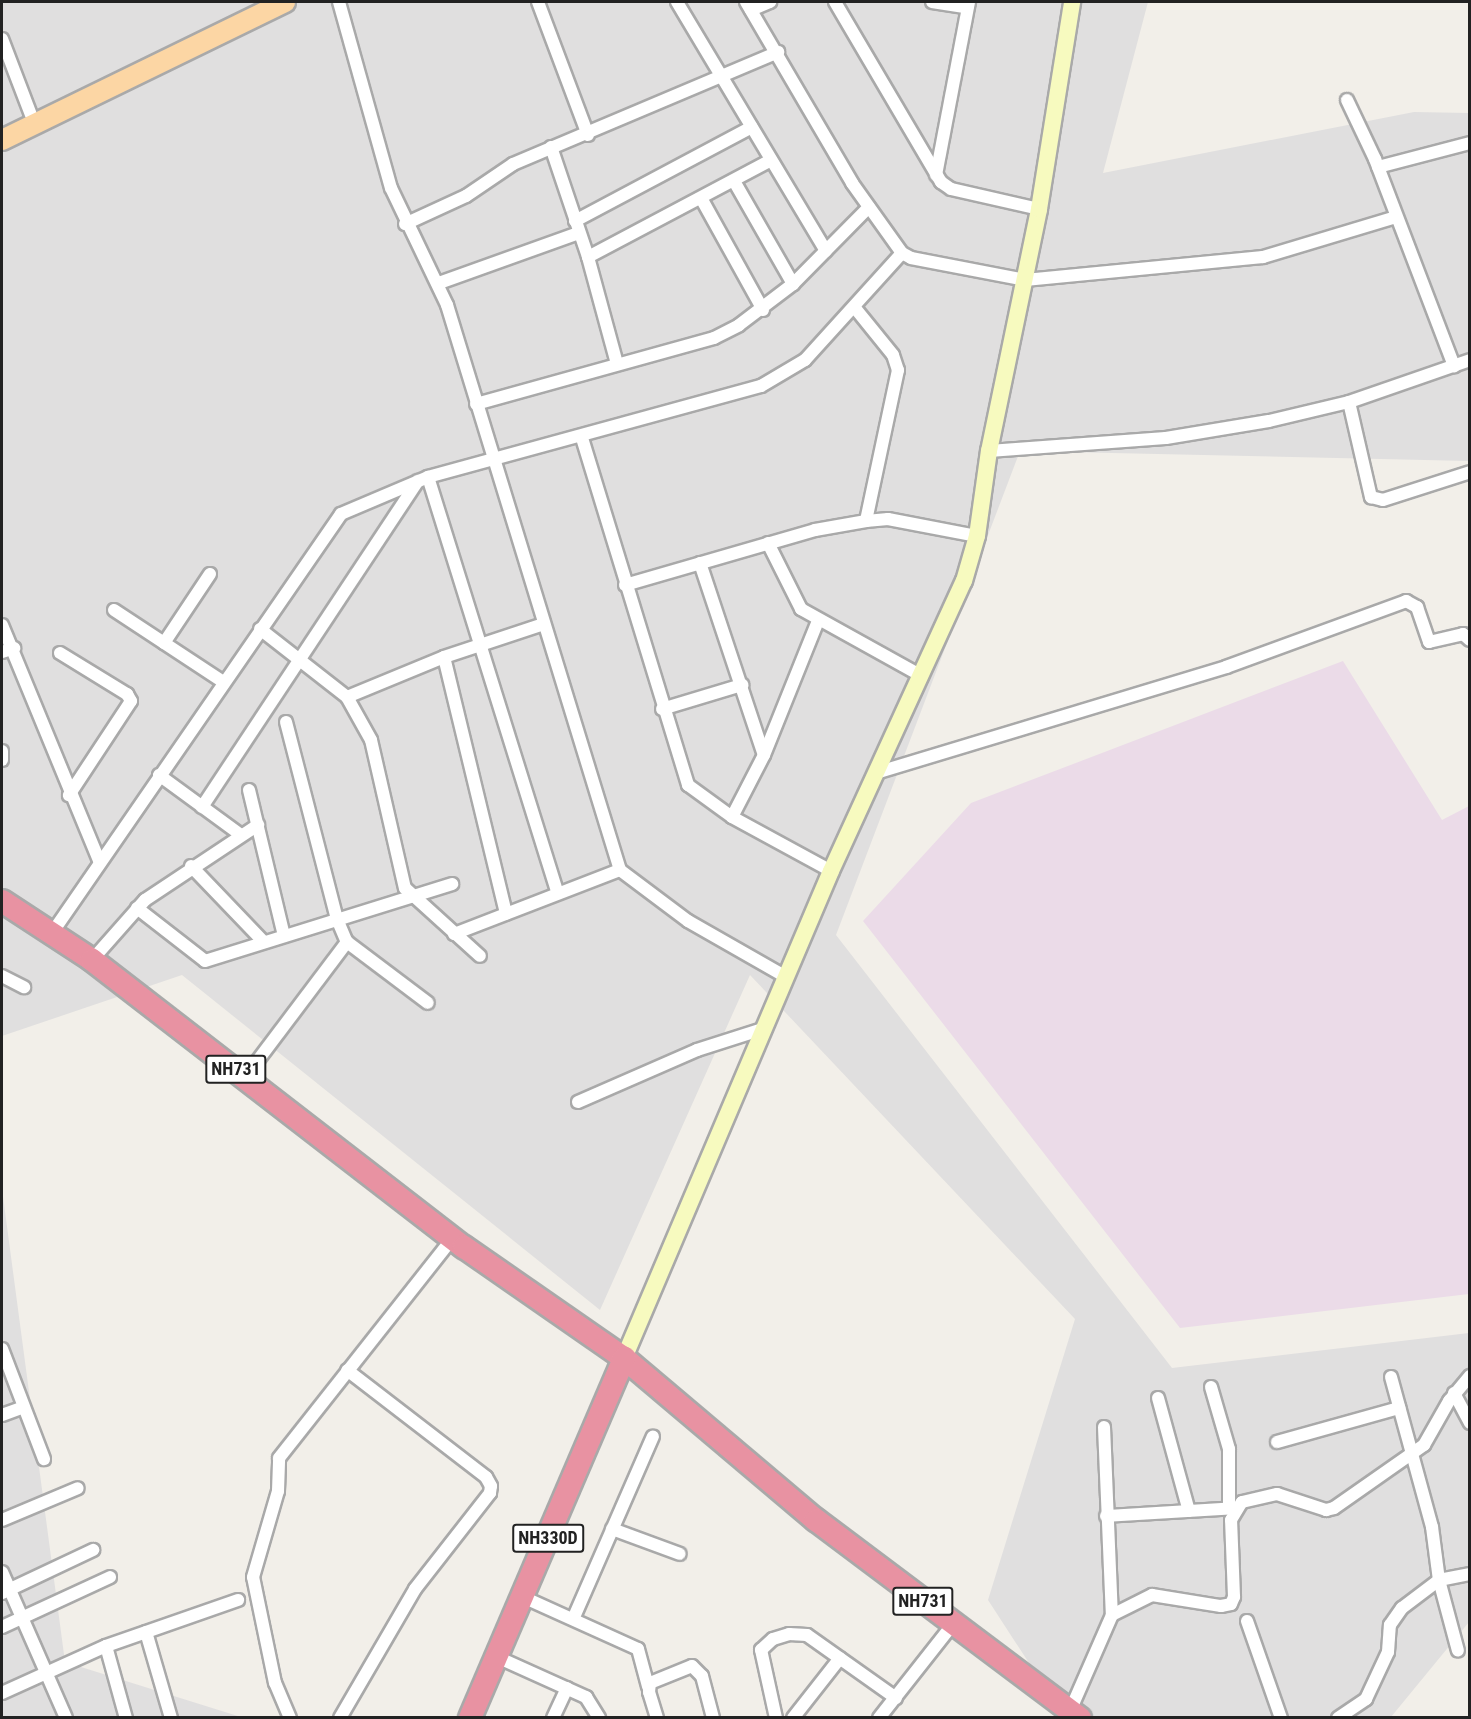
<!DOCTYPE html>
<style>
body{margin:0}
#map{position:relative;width:1471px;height:1719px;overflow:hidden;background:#f2efe9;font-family:"Roboto Condensed",sans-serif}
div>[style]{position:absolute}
.residential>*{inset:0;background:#e0dfdf}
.industrial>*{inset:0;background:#ebdbe8}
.roads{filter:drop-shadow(2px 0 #a9a9a9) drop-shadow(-2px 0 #a9a9a9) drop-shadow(0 2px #a9a9a9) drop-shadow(0 -2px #a9a9a9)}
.street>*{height:12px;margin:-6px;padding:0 6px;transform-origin:6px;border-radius:6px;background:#fff}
.secondary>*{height:16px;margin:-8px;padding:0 8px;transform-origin:8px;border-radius:8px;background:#f7fabf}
.primary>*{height:20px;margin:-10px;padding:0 10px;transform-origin:10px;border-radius:10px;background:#fcd6a4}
.highway>*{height:22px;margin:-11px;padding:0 11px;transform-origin:11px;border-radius:11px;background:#e892a2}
span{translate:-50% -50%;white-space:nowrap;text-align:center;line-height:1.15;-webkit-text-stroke:5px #fff;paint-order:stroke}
.shield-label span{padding:2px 4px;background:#fff;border:2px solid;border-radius:4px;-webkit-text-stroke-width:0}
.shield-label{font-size:18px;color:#222;font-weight:700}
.frame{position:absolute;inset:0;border:3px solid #222;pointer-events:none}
</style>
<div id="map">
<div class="residential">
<div style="clip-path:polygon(2px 2px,1148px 2px,1103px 173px,1414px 112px,1469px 113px,1469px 461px,1020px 451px,836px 935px,1172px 1368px,1469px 1333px,1469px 1622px,1391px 1717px,1064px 1717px,988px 1600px,1075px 1319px,750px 975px,600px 1310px,182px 975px,2px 1036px)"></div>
<div style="clip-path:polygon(2px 1189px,65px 1662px,241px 1717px,2px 1717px)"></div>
</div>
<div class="industrial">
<div style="clip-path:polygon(1343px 661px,1442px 820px,1469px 806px,1469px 1294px,1180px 1328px,863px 921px,971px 803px)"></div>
</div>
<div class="roads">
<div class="street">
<div style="left:339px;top:2px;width:193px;rotate:74.4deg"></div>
<div style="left:391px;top:188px;width:130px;rotate:64.4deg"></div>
<div style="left:447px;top:305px;width:591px;rotate:72.98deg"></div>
<div style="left:620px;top:870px;width:85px;rotate:36.9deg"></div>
<div style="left:688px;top:921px;width:113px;rotate:29.7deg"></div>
<div style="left:538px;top:2px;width:142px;rotate:69.4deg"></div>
<div style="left:677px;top:2px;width:290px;rotate:59.1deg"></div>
<div style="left:746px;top:2px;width:210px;rotate:59.6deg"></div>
<div style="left:852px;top:183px;width:86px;rotate:54.5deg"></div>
<div style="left:902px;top:253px;width:10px;rotate:29deg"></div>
<div style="left:911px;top:258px;width:116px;rotate:10.9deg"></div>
<div style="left:1025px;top:280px;width:239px;rotate:-5.5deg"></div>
<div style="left:1263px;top:257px;width:139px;rotate:-16.7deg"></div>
<div style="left:835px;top:2px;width:209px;rotate:59.5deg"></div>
<div style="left:941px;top:182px;width:12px;rotate:35deg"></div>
<div style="left:951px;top:189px;width:90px;rotate:12.8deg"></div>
<div style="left:932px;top:2px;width:36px;rotate:9deg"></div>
<div style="left:751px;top:10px;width:21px;rotate:-23deg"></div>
<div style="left:2px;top:39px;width:81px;rotate:69.1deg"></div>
<div style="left:1347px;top:100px;width:65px;rotate:64.6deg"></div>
<div style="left:1375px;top:159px;width:222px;rotate:69.1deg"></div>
<div style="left:551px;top:147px;width:116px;rotate:71.4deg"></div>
<div style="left:588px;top:257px;width:111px;rotate:74.8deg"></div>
<div style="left:1378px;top:167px;width:95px;rotate:-14.6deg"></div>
<div style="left:936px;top:175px;width:176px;rotate:-79.2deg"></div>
<div style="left:734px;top:181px;width:119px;rotate:60.2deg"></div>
<div style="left:701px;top:198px;width:128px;rotate:61deg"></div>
<div style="left:575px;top:221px;width:200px;rotate:-28deg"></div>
<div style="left:405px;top:224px;width:67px;rotate:-24.7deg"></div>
<div style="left:466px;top:196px;width:57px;rotate:-34.2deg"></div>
<div style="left:513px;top:164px;width:288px;rotate:-22.9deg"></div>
<div style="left:588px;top:257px;width:207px;rotate:-27.9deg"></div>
<div style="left:439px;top:283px;width:149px;rotate:-19.7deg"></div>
<div style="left:855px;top:308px;width:60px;rotate:51deg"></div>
<div style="left:893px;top:355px;width:16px;rotate:72deg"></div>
<div style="left:898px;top:370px;width:154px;rotate:102deg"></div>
<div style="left:1349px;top:402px;width:98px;rotate:77deg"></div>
<div style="left:1371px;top:497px;width:12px;rotate:14deg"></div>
<div style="left:1383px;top:500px;width:91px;rotate:-17.8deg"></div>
<div style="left:476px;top:404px;width:247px;rotate:-15.5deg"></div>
<div style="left:714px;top:338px;width:28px;rotate:-27deg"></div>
<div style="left:739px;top:325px;width:68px;rotate:-37.2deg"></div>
<div style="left:793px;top:284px;width:108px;rotate:-45.4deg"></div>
<div style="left:582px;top:438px;width:363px;rotate:73deg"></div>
<div style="left:688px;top:785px;width:54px;rotate:36deg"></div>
<div style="left:732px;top:817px;width:113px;rotate:28.6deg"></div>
<div style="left:989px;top:451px;width:177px;rotate:-4.2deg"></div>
<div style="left:1166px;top:438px;width:104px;rotate:-9.4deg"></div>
<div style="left:1269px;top:421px;width:82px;rotate:-13.4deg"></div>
<div style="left:1349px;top:402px;width:128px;rotate:-19.1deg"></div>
<div style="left:428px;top:477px;width:435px;rotate:72.7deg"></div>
<div style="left:768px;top:543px;width:74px;rotate:63.4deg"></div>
<div style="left:801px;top:609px;width:138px;rotate:29deg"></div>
<div style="left:700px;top:563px;width:202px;rotate:71.6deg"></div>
<div style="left:625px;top:585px;width:198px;rotate:-16.1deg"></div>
<div style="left:815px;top:530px;width:52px;rotate:-10deg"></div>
<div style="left:866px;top:521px;width:22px;rotate:-5deg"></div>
<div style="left:888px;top:519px;width:91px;rotate:10.8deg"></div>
<div style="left:114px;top:610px;width:131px;rotate:33.4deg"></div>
<div style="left:2px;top:625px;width:257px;rotate:67.6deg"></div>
<div style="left:260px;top:629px;width:110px;rotate:38deg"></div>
<div style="left:347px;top:697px;width:49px;rotate:60.8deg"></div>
<div style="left:371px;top:740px;width:152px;rotate:77.1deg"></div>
<div style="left:405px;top:888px;width:101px;rotate:42.2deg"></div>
<div style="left:164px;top:643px;width:83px;rotate:-56.3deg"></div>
<div style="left:2px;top:652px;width:13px;rotate:-18deg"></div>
<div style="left:60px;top:653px;width:79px;rotate:31.5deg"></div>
<div style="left:127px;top:694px;width:8px;rotate:60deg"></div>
<div style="left:131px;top:701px;width:113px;rotate:123.4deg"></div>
<div style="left:444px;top:657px;width:264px;rotate:76.4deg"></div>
<div style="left:347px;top:697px;width:105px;rotate:-22.4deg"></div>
<div style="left:444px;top:657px;width:105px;rotate:-18.3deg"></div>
<div style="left:662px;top:709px;width:84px;rotate:-16.7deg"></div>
<div style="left:286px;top:722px;width:203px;rotate:75.5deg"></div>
<div style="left:337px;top:919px;width:25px;rotate:67deg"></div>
<div style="left:347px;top:942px;width:101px;rotate:37deg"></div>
<div style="left:2px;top:751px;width:9px;rotate:90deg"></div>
<div style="left:879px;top:772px;width:363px;rotate:-16.8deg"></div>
<div style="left:1226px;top:667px;width:192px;rotate:-20.1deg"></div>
<div style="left:1406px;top:601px;width:13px;rotate:29deg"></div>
<div style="left:1417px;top:607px;width:37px;rotate:71deg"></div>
<div style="left:1429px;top:642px;width:35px;rotate:-13deg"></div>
<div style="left:1463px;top:634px;width:9px;rotate:41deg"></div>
<div style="left:159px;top:775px;width:102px;rotate:36.2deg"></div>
<div style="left:249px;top:790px;width:150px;rotate:76.5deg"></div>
<div style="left:202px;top:807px;width:391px;rotate:-56.5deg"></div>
<div style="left:732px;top:817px;width:70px;rotate:-62.7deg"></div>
<div style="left:764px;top:755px;width:144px;rotate:-68.1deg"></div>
<div style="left:191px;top:866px;width:105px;rotate:46.2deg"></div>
<div style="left:137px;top:908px;width:86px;rotate:37.9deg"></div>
<div style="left:205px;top:961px;width:259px;rotate:-17.3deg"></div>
<div style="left:52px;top:933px;width:509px;rotate:-55.4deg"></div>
<div style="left:341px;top:514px;width:95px;rotate:-23deg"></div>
<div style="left:428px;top:477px;width:345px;rotate:-15.3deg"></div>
<div style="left:761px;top:386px;width:51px;rotate:-30.6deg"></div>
<div style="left:805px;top:360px;width:144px;rotate:-47.8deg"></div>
<div style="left:454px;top:934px;width:178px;rotate:-21.1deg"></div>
<div style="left:92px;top:960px;width:80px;rotate:-48.5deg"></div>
<div style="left:145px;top:900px;width:136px;rotate:-33.6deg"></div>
<div style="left:2px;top:976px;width:25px;rotate:27deg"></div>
<div style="left:246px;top:1076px;width:168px;rotate:-53deg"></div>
<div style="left:578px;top:1102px;width:130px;rotate:-23.6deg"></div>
<div style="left:697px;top:1050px;width:69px;rotate:-17.7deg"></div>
<div style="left:2px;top:1349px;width:118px;rotate:69.1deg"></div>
<div style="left:1391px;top:1377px;width:156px;rotate:74.7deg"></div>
<div style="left:1432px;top:1527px;width:53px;rotate:82.5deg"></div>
<div style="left:1439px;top:1580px;width:73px;rotate:75deg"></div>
<div style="left:1211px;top:1387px;width:65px;rotate:73.8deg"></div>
<div style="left:1229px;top:1449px;width:59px;rotate:90deg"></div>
<div style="left:1454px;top:1393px;width:34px;rotate:62deg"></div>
<div style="left:1158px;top:1398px;width:117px;rotate:74.7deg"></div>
<div style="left:2px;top:1415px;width:23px;rotate:-20deg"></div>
<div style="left:1104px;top:1427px;width:188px;rotate:87.6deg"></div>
<div style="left:1277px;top:1442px;width:127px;rotate:-15.6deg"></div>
<div style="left:1106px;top:1516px;width:130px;rotate:-3.5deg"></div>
<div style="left:2px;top:1520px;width:82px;rotate:-22.8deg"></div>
<div style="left:612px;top:1529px;width:72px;rotate:20.2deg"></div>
<div style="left:2px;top:1572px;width:159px;rotate:66.3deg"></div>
<div style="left:2px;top:1593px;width:101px;rotate:-25.3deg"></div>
<div style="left:523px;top:1597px;width:126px;rotate:24.3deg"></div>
<div style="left:638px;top:1649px;width:39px;rotate:75deg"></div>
<div style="left:574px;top:1617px;width:197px;rotate:-66.4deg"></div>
<div style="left:1247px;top:1621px;width:103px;rotate:70.7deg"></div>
<div style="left:2px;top:1627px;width:119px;rotate:-24.8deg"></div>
<div style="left:146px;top:1632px;width:90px;rotate:73.8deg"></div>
<div style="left:106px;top:1646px;width:75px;rotate:74.5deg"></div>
<div style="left:497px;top:1657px;width:98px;rotate:24.2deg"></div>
<div style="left:586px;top:1697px;width:25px;rotate:58deg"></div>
<div style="left:2px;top:1693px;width:114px;rotate:-24.3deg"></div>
<div style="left:106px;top:1646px;width:140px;rotate:-19.2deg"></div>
<div style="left:1070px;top:1711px;width:105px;rotate:-66.4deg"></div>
<div style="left:1112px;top:1615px;width:45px;rotate:-26.6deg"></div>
<div style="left:1152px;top:1595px;width:70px;rotate:9.1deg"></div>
<div style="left:1221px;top:1606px;width:10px;rotate:-11deg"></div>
<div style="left:1231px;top:1604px;width:8px;rotate:-67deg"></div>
<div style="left:1234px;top:1597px;width:77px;rotate:-92.2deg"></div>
<div style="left:1231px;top:1520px;width:21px;rotate:-59deg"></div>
<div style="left:1242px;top:1502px;width:36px;rotate:-13deg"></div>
<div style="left:1277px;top:1494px;width:52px;rotate:18.1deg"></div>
<div style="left:1326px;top:1510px;width:8px;rotate:-14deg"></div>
<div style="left:1334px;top:1508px;width:110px;rotate:-35deg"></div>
<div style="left:1424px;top:1445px;width:51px;rotate:-60.4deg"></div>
<div style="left:1449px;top:1401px;width:33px;rotate:-50deg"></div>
<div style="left:290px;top:1718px;width:38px;rotate:-113deg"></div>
<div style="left:275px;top:1683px;width:108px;rotate:-101.7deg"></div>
<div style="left:253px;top:1577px;width:90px;rotate:-73.8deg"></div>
<div style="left:278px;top:1491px;width:33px;rotate:-88deg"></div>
<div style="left:279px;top:1458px;width:280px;rotate:-51.7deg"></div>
<div style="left:340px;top:1718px;width:149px;rotate:-59.8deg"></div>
<div style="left:415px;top:1589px;width:122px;rotate:-52deg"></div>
<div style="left:490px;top:1493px;width:7px;rotate:-82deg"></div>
<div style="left:491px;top:1486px;width:10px;rotate:-119deg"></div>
<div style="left:486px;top:1477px;width:175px;rotate:-142.4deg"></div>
<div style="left:553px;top:1718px;width:33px;rotate:-65deg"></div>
<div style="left:657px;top:1718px;width:27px;rotate:-107deg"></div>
<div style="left:649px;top:1692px;width:9px;rotate:-84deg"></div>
<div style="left:650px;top:1683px;width:45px;rotate:-22deg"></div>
<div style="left:692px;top:1666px;width:14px;rotate:45deg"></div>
<div style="left:702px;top:1676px;width:43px;rotate:75.3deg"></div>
<div style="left:776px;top:1718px;width:70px;rotate:-102.4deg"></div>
<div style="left:761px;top:1650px;width:16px;rotate:-43deg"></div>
<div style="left:773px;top:1639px;width:17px;rotate:-17deg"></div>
<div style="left:789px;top:1634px;width:18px;rotate:3deg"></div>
<div style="left:807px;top:1635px;width:109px;rotate:35.3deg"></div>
<div style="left:793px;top:1718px;width:76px;rotate:-51.9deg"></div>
<div style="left:879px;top:1718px;width:120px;rotate:-51.8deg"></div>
<div style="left:1338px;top:1718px;width:34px;rotate:-34deg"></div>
<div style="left:1366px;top:1699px;width:52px;rotate:-64.9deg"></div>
<div style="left:1388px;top:1652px;width:27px;rotate:-86deg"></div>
<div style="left:1390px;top:1625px;width:21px;rotate:-55deg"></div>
<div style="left:1402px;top:1608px;width:46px;rotate:-37.1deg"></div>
<div style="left:1439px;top:1580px;width:32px;rotate:-11deg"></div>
</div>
<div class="secondary">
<div style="left:624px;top:1358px;width:529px;rotate:-66.97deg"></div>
<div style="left:831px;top:871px;width:319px;rotate:-65.4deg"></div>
<div style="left:964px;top:581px;width:47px;rotate:-73.9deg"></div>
<div style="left:977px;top:536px;width:86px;rotate:-82deg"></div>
<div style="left:989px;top:451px;width:247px;rotate:-78.3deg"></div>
<div style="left:1039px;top:209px;width:210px;rotate:-80.9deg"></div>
</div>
<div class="primary">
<div style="left:2px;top:140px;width:315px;rotate:-26deg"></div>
</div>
<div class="highway">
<div style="left:2px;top:901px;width:108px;rotate:33.2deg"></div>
<div style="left:92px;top:960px;width:470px;rotate:37.7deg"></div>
<div style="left:464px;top:1247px;width:195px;rotate:34.8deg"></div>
<div style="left:624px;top:1358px;width:251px;rotate:40.2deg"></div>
<div style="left:816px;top:1520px;width:330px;rotate:36.9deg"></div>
<div style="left:470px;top:1718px;width:392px;rotate:-66.8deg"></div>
</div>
</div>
<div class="shield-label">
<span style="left:236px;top:1069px">NH731</span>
<span style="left:548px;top:1538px">NH330D</span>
<span style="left:923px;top:1601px">NH731</span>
</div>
<div class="frame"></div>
</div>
